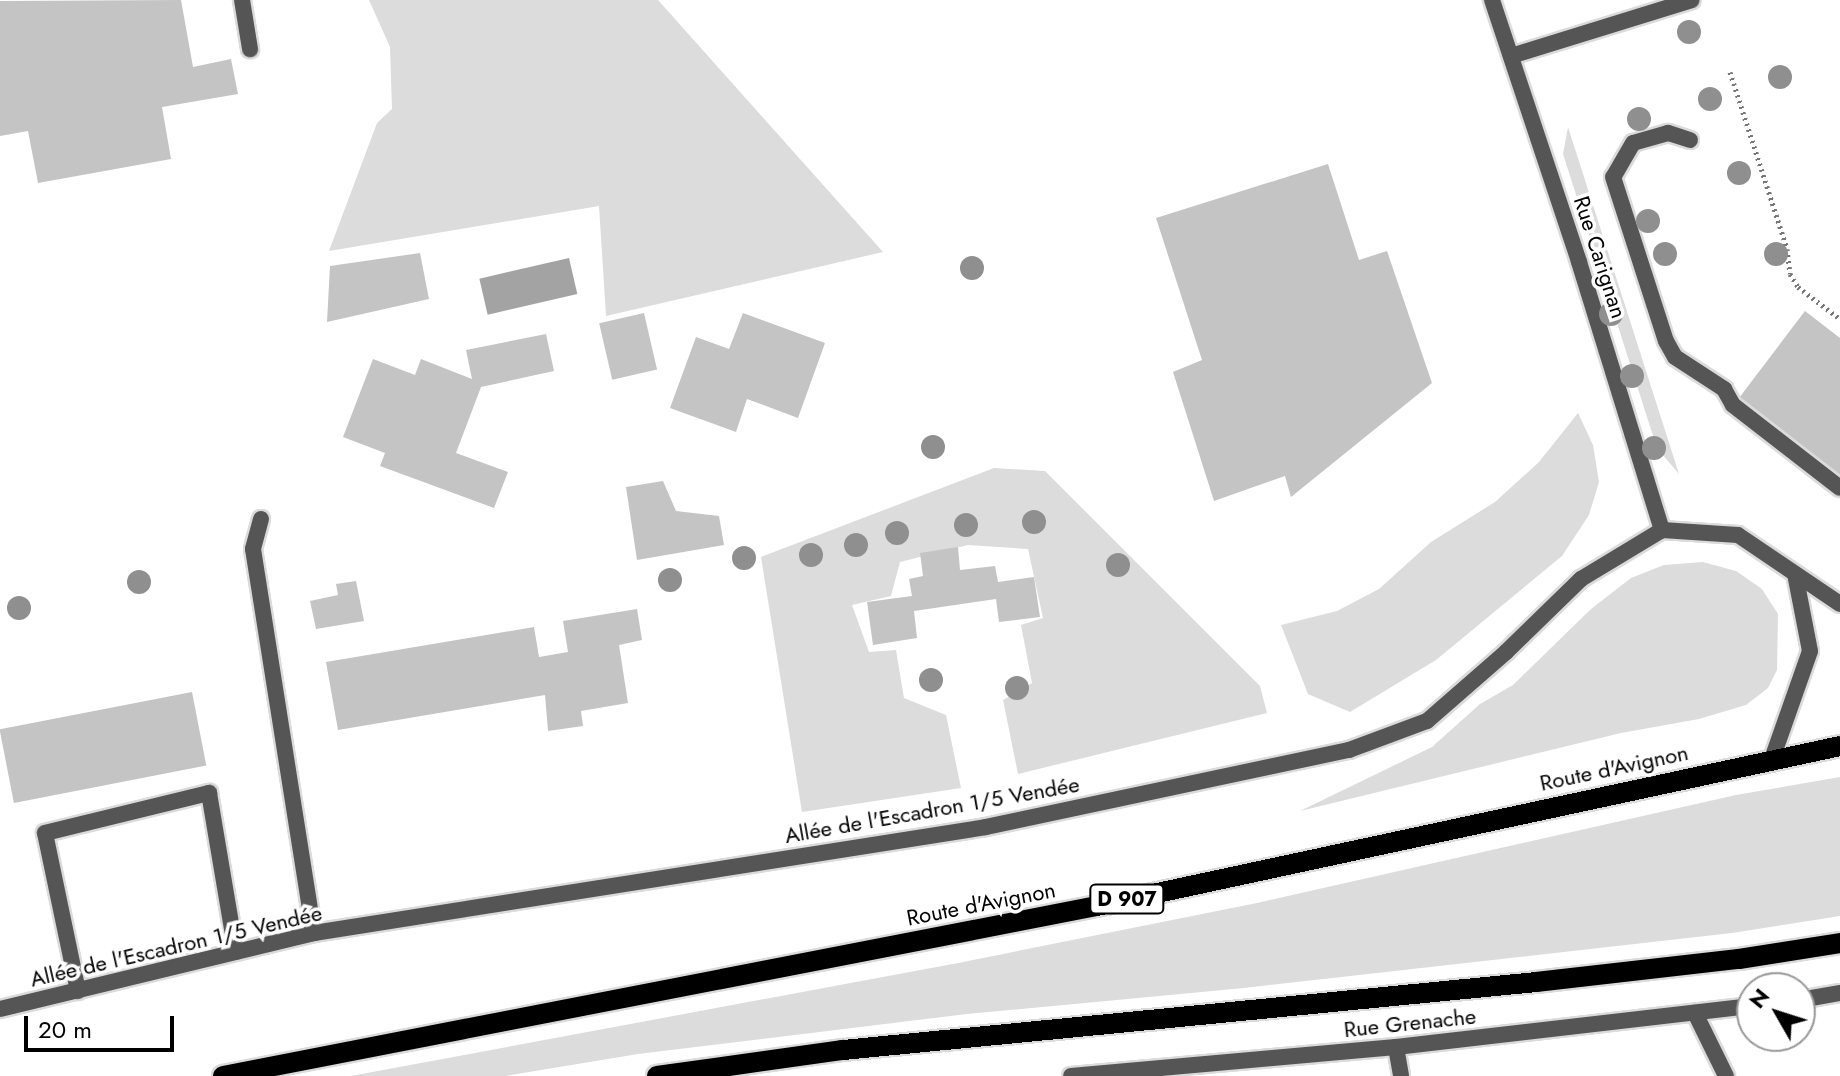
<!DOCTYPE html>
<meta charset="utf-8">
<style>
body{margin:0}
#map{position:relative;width:1840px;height:1076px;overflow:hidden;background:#fff;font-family:Jost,sans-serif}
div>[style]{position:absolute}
.green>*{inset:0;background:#dcdcdc}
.water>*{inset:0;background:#a3a3a3;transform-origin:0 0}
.building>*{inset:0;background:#c4c4c4;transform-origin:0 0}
.path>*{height:5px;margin-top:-2.5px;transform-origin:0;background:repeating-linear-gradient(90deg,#777 0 2px,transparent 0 6px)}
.roads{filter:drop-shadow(2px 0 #dbdbdb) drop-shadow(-2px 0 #dbdbdb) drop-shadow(0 2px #dbdbdb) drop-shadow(0 -2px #dbdbdb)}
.lane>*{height:16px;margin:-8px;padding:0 8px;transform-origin:8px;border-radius:8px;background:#555}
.street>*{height:16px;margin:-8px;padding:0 8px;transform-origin:8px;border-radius:8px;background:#555}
.primary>*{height:20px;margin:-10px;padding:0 10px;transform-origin:10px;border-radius:10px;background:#000}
.trees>*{width:24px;height:24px;margin:-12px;border-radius:50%;background:#8f8f8f}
span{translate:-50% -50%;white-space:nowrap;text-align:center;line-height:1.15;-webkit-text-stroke:7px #fff;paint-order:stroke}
.shield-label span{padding:2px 6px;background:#fff;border:2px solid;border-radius:6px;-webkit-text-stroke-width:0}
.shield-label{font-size:20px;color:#000;font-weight:700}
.street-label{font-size:22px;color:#000}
.north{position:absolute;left:1736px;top:972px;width:80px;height:80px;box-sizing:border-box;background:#fff;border:2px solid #999;border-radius:50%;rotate:309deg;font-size:22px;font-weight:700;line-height:32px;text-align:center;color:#000}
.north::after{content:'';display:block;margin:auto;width:28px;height:36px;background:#000;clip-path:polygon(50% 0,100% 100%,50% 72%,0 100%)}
.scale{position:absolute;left:24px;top:1016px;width:150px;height:36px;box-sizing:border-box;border:4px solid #000;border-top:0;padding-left:10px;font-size:24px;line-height:28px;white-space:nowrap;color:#000;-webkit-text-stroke:6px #fff;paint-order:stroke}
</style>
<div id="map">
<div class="green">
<div style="clip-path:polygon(369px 0,658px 0,883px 252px,606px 316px,599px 206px,329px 251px,377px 123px,392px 109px,390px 47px)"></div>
<div style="clip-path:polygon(1568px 127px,1679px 474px,1657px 448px,1647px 417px,1563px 154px)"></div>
<div style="clip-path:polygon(1578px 413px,1593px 445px,1599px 482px,1589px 515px,1562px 556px,1436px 660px,1350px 712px,1308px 694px,1281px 625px,1337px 611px,1379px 589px,1431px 542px,1495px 502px,1539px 462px)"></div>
<div style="clip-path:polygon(994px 468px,1045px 471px,1260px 686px,1267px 713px,1018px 774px,1003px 700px,1032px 683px,1021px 625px,1043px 618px,1028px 549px,968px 545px,900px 562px,891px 596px,852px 605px,869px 652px,896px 650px,904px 698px,946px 715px,961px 788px,802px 812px,761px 557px)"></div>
<div style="clip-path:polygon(1703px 562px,1736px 571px,1762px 589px,1778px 614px,1777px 670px,1768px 688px,1746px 705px,1699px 719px,1621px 733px,1300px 811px,1432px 747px,1480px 704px,1513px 685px,1591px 609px,1631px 578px,1664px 565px)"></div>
<div style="clip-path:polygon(1840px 777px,1840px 916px,1732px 933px,1244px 988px,967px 1014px,638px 1054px,505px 1076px,351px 1076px,958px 963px,1257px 903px,1736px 795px)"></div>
</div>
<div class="water">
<div style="left:569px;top:258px;width:37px;height:92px;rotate:77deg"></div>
</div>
<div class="building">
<div style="clip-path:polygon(181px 0,193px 67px,231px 59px,238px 94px,162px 107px,171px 159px,38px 183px,28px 131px,0 136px,0 1px)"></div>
<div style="clip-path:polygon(1328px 164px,1359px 260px,1387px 251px,1432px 383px,1291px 497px,1285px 476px,1214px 501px,1173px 372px,1202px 360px,1156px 218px)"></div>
<div style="clip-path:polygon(420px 253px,429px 299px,327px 322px,330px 266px)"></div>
<div style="clip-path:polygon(1805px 311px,1840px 338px,1840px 475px,1739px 398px)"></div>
<div style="left:644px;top:313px;width:58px;height:46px;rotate:77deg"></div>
<div style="clip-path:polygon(743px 313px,825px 343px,798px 418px,747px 399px,736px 432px,670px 408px,696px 337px,729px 349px)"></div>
<div style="clip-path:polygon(546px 334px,554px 371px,481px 387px,456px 453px,508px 472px,494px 508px,380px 466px,385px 453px,343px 437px,373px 359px,415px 375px,421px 359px,472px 379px,466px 350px)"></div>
<div style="clip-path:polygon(663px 481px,676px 511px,719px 516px,724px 545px,637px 560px,626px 487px)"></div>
<div style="clip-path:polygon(958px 547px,960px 570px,995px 566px,998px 582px,1034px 577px,1040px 617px,999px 622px,996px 599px,914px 611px,917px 638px,873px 645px,867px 602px,912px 596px,909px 579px,923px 576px,920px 553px)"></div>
<div style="clip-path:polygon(356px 581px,364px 621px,316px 629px,310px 601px,338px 595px,336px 584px)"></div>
<div style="clip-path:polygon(637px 609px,642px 640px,619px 645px,628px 703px,581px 711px,583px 726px,548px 731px,545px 695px,338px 730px,326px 662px,534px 627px,539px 657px,568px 652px,563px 621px)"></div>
<div style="left:192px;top:692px;width:75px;height:196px;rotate:79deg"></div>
</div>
<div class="path">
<div style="left:1730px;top:72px;width:186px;rotate:72.1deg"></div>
<div style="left:1787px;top:249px;width:25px;rotate:83deg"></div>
<div style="left:1790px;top:274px;width:15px;rotate:58deg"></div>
<div style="left:1798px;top:287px;width:53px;rotate:37.3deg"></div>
</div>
<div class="roads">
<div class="lane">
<div style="left:242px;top:0;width:50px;rotate:80.7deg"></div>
<div style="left:1511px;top:56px;width:189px;rotate:-17.2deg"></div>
<div style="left:1690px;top:140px;width:23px;rotate:-162deg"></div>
<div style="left:1668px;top:133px;width:36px;rotate:164deg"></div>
<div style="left:1633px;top:143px;width:39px;rotate:120deg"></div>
<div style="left:1613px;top:177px;width:172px;rotate:72.1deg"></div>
<div style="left:1666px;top:341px;width:18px;rotate:61deg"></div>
<div style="left:1675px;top:357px;width:59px;rotate:33.1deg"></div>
<div style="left:1724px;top:389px;width:18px;rotate:61deg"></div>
<div style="left:1733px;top:405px;width:135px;rotate:37.8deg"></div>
<div style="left:261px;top:519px;width:31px;rotate:105deg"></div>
<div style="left:253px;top:549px;width:389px;rotate:81deg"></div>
<div style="left:78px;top:991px;width:161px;rotate:-101.8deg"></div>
<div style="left:45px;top:833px;width:169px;rotate:-13.7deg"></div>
<div style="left:209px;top:793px;width:161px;rotate:80.4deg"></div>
<div style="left:1695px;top:1013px;width:70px;rotate:63.8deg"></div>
<div style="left:1396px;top:1047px;width:29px;rotate:80deg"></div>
</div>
<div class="street">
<div style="left:1492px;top:0;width:276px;rotate:71.6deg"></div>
<div style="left:1579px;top:262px;width:281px;rotate:72.8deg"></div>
<div style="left:1772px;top:759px;width:114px;rotate:-70.6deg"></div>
<div style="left:1810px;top:651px;width:78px;rotate:-101deg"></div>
<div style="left:1800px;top:1000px;width:41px;rotate:-9.9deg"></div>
<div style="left:0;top:1009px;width:323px;rotate:-13.6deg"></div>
<div style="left:314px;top:933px;width:680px;rotate:-8.96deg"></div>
<div style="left:986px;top:827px;width:371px;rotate:-12deg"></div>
<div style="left:1349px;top:750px;width:83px;rotate:-20.4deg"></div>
<div style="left:1427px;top:721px;width:105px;rotate:-41.1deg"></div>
<div style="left:1506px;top:652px;width:105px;rotate:-44.2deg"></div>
<div style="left:1581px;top:579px;width:95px;rotate:-31.2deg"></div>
<div style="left:1662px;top:530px;width:76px;rotate:3.8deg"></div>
<div style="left:1738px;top:535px;width:123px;rotate:34.1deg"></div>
<div style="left:1071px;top:1076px;width:326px;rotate:-5.1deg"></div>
<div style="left:1396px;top:1047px;width:358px;rotate:-6.6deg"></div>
</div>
<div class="primary">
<div style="left:223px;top:1076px;width:890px;rotate:-11.01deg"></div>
<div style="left:1097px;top:906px;width:760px;rotate:-12.15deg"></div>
<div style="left:657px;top:1076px;width:188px;rotate:-8deg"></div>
<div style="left:843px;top:1050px;width:696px;rotate:-5.6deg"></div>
<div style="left:1536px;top:982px;width:204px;rotate:-6.5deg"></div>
<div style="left:1739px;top:959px;width:102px;rotate:-9deg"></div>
</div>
</div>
<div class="trees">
<div style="left:1689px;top:32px"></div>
<div style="left:1780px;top:77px"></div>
<div style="left:1710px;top:99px"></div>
<div style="left:1639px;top:119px"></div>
<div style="left:1739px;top:173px"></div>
<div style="left:1648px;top:221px"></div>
<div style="left:1665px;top:254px"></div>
<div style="left:1776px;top:254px"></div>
<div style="left:972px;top:268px"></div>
<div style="left:1611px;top:314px"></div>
<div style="left:1632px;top:376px"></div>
<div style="left:933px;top:447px"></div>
<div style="left:1654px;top:448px"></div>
<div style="left:1034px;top:522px"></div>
<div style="left:966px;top:525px"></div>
<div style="left:897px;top:533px"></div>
<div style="left:856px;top:545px"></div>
<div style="left:811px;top:555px"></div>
<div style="left:744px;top:558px"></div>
<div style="left:1118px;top:565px"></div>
<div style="left:670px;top:580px"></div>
<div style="left:139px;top:582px"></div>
<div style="left:19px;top:608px"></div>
<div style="left:931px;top:680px"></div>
<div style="left:1017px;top:688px"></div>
</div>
<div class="shield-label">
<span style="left:1127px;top:899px">D 907</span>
</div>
<div class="street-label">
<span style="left:1600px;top:257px;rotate:72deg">Rue Carignan</span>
<span style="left:1614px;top:768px;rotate:-12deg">Route d'Avignon</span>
<span style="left:932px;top:810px;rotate:-10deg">Allée de l'Escadron 1/5 Vendée</span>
<span style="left:981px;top:904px;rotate:-11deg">Route d'Avignon</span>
<span style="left:176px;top:946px;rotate:-13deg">Allée de l'Escadron 1/5 Vendée</span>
<span style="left:1410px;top:1023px;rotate:-6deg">Rue Grenache</span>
</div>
<div class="north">N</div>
<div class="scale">20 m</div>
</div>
